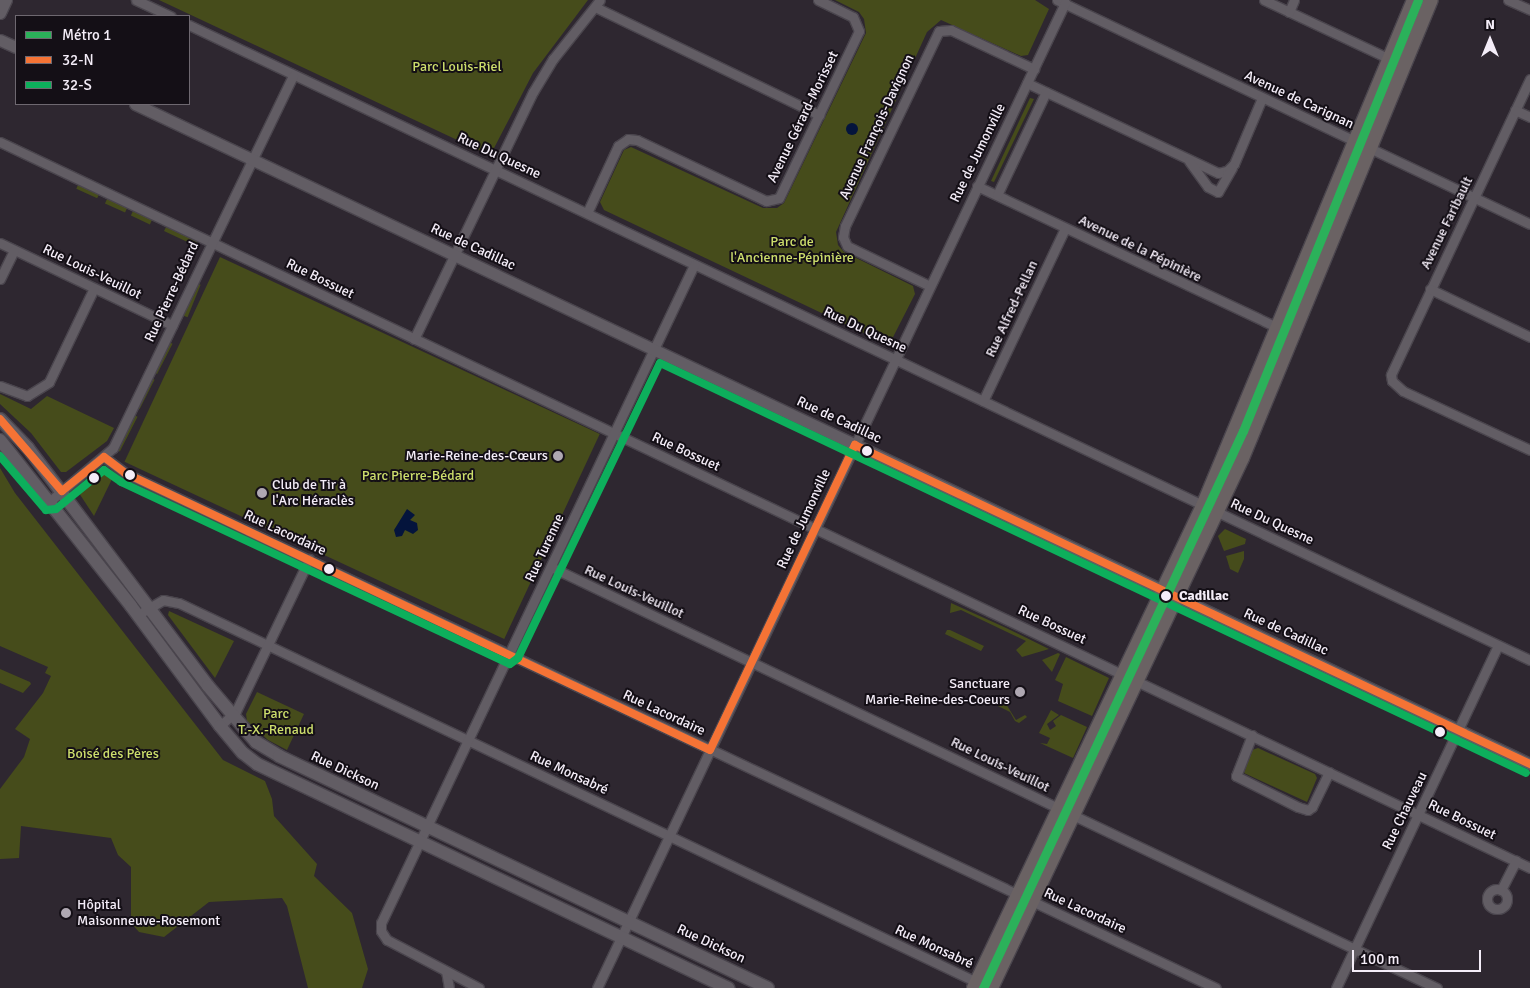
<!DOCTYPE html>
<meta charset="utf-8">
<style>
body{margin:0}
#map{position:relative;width:1530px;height:988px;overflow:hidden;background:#2e2730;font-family:Signika,sans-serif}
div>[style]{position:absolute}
.green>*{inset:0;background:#464c1b;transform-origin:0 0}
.water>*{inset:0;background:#04143c}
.round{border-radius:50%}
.roads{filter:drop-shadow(1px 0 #4a454d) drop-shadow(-1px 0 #4a454d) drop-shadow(0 1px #4a454d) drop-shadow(0 -1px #4a454d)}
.minor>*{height:9px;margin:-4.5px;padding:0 4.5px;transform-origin:4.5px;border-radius:4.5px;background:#625d64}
.minor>.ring{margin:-4.5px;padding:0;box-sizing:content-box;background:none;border:9px solid #625d64;border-radius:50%}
.tertiary>*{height:11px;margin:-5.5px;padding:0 5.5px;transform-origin:5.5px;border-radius:5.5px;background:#625d64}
.secondary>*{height:12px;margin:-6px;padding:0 6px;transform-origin:6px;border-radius:6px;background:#625d64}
.primary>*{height:14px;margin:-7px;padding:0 7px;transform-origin:7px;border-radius:7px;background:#6a6263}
.bus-1>*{height:8px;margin:-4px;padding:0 4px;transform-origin:4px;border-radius:4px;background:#f57335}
.bus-2>*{height:8px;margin:-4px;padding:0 4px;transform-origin:4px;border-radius:4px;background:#0daf5c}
.metro-1>*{height:9px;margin:-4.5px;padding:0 4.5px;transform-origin:4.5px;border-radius:4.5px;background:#2bb15a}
.dots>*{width:14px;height:14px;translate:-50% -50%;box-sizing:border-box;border:2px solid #140f16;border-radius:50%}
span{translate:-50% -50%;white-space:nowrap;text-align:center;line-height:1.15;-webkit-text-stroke:4px #140f16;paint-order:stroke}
.park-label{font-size:14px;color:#cdde6c}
.street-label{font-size:14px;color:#f4edf8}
.poi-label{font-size:14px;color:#f4edf8}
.right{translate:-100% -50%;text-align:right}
.left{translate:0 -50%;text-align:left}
.stop-label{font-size:14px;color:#f4edf8;font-weight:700}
.legend{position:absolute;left:15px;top:15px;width:175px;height:90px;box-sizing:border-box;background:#140f16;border:1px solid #6e6870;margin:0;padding:6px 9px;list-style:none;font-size:15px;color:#f4edf8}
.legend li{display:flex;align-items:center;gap:10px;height:25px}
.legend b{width:25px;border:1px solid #6e6870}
.north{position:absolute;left:1465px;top:15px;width:50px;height:50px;-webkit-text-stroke:4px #140f16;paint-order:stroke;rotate:0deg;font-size:14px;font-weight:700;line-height:20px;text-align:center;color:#f4edf8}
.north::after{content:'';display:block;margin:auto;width:18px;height:22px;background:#f4edf8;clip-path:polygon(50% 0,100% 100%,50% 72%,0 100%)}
.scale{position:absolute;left:1352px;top:950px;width:129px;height:22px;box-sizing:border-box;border:2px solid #f4edf8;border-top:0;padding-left:6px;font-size:15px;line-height:18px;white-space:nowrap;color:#f4edf8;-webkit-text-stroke:4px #140f16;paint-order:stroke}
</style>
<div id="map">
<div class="green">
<div style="clip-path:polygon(159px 0,588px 0,533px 73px,492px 152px,487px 154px)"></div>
<div style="clip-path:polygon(835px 0,1035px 0,1049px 9px,1028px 55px,1021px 56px,941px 20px,927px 32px,836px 232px,838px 245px,844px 252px,913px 286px,915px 294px,889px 345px,604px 210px,600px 202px,624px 150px,631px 147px,763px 208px,777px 208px,784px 203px,866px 33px,864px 19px,859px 12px)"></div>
<div style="clip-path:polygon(1030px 98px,1034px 99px,994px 182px,991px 181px)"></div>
<div style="left:78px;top:185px;width:23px;height:4px;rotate:25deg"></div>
<div style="left:107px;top:199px;width:22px;height:5px;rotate:24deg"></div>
<div style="left:133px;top:211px;width:21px;height:5px;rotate:25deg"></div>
<div style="clip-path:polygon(166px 227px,198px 241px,196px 246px,164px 231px)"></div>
<div style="left:220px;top:257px;width:419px;height:226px;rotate:25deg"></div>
<div style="left:196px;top:283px;width:5px;height:35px;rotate:22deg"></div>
<div style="left:169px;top:342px;width:4px;height:34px;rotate:27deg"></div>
<div style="left:151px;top:378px;width:4px;height:33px;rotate:27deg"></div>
<div style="clip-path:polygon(0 394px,31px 409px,47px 396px,114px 428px,107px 441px,66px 472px,61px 472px,31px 433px,0 404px)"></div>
<div style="left:134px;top:415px;width:4px;height:39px;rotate:27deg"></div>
<div style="clip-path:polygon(0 468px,15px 493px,223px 760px,265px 781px,272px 799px,274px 816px,317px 864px,314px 876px,352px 913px,368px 969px,362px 988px,308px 988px,287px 906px,282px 898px,209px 902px,164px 937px,139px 932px,131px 923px,131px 867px,118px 855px,111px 838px,21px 826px,19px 858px,0 859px,0 789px,24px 757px,30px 739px,15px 729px,43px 693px,51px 676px,45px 673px,48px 667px,0 646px)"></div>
<div style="clip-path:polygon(100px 471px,113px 477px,94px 516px,77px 490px)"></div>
<div style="clip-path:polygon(1225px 529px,1246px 539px,1245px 544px,1224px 551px,1218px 536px)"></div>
<div style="clip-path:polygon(1244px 551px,1244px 559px,1238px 573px,1230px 569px,1226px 556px)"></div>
<div style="clip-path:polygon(951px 603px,1004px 627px,1049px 649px,1022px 657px,1016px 650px,1026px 641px,961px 610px,950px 613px)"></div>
<div style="clip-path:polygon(169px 611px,234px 641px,215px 678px,168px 615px)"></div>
<div style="clip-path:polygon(947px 630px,950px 630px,984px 646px,981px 651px,945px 634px)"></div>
<div style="clip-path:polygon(1058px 653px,1060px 654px,1052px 672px,1042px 660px)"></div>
<div style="clip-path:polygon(1066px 657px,1109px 678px,1092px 716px,1058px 701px,1063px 684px,1055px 680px)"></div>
<div style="clip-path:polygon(0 669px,30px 682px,31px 684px,23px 693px,0 683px)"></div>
<div style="clip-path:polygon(257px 692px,304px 714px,287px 750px,268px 740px,247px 721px,246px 714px)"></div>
<div style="clip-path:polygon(1000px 701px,1006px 704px,1016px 720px,1025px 715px,1027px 717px,1019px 723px,1015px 721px,1010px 712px,998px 706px)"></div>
<div style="clip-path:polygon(1051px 710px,1059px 715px,1047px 724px,1050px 730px,1056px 726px,1053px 721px,1061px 715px,1087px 727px,1073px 758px,1040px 743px,1047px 744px,1050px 738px,1039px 733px)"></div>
<div style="clip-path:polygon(1258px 748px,1315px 774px,1317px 778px,1307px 802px,1244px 773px,1252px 750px)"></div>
</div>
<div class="water">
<div class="round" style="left:846px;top:123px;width:12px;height:12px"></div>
<div style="clip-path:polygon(407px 509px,415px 515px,410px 520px,417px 523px,418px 530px,413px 534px,405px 530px,402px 536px,396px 537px,394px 530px)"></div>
</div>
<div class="roads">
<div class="minor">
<div style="left:136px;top:0;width:38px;rotate:25deg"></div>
<div style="left:1057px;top:0;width:523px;rotate:25.34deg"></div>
<div style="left:1264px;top:0;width:139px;rotate:25.1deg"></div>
<div style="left:1508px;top:0;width:24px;rotate:24deg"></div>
<div style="left:595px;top:7px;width:249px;rotate:25.7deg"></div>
<div style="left:1289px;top:12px;width:13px;rotate:-67deg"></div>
<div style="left:189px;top:25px;width:1484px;rotate:25.34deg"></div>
<div style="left:1530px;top:79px;width:327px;rotate:115.2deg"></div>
<div style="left:1391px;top:375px;width:6px;rotate:81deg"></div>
<div style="left:1392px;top:381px;width:15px;rotate:42deg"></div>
<div style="left:1403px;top:391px;width:140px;rotate:24.9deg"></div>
<div style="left:1027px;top:83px;width:211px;rotate:25.2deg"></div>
<div style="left:1218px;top:173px;width:9px;rotate:-13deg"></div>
<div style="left:1227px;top:171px;width:10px;rotate:-45deg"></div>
<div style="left:1234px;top:164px;width:72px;rotate:-67deg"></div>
<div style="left:1515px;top:110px;width:17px;rotate:25deg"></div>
<div style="left:0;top:142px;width:1694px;rotate:25.38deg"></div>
<div style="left:1189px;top:161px;width:32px;rotate:54deg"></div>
<div style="left:1208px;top:187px;width:11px;rotate:27deg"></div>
<div style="left:1218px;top:192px;width:28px;rotate:-60deg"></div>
<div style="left:977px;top:186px;width:348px;rotate:25.2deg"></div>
<div style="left:997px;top:195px;width:114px;rotate:-64.6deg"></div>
<div style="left:587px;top:213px;width:74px;rotate:-65.2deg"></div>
<div style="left:618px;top:146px;width:12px;rotate:-35deg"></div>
<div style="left:628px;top:139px;width:9px;rotate:6deg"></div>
<div style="left:637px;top:140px;width:143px;rotate:25.3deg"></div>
<div style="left:766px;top:201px;width:13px;rotate:-13deg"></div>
<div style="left:779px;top:198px;width:185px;rotate:-64.4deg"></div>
<div style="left:859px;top:31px;width:15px;rotate:-113deg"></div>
<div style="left:853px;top:17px;width:39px;rotate:-154deg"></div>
<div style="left:0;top:243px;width:191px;rotate:25.5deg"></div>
<div style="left:0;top:279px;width:32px;rotate:-64deg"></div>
<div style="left:930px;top:286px;width:92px;rotate:-154.3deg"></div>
<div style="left:847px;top:246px;width:10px;rotate:-114deg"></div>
<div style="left:843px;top:237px;width:11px;rotate:-80deg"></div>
<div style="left:845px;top:226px;width:216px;rotate:-64.3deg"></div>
<div style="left:939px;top:31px;width:12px;rotate:-5deg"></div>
<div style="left:951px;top:30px;width:92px;rotate:25.2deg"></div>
<div style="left:1430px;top:289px;width:111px;rotate:25.6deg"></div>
<div style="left:414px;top:339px;width:274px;rotate:-64.3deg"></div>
<div style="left:533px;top:92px;width:39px;rotate:-59deg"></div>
<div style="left:553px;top:59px;width:75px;rotate:-51.5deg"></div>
<div style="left:0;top:386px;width:29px;rotate:20deg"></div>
<div style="left:27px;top:396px;width:26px;rotate:-32deg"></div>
<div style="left:49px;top:382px;width:104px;rotate:-64.4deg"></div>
<div style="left:983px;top:401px;width:191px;rotate:-64.6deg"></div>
<div style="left:104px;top:457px;width:26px;rotate:37deg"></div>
<div style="left:125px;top:473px;width:1206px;rotate:25.27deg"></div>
<div style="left:50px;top:501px;width:82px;rotate:-40.1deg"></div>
<div style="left:113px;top:448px;width:414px;rotate:-64.2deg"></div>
<div style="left:551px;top:567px;width:981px;rotate:25.42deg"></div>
<div style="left:144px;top:611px;width:22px;rotate:-30deg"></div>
<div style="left:163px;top:600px;width:16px;rotate:11deg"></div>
<div style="left:179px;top:603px;width:897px;rotate:25.42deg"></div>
<div style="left:220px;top:726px;width:22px;rotate:-43deg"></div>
<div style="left:236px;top:711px;width:169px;rotate:-64.3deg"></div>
<div style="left:1252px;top:735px;width:44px;rotate:111.3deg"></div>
<div style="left:1236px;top:776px;width:69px;rotate:26.6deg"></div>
<div style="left:1298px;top:807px;width:10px;rotate:17deg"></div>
<div style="left:1308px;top:810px;width:5px;rotate:-37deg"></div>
<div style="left:1312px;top:807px;width:39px;rotate:-64deg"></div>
<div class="ring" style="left:1487px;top:889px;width:11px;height:11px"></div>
<div style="left:1501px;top:890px;width:33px;rotate:-63deg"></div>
<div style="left:446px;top:971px;width:17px;rotate:80deg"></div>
<div style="left:479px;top:988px;width:104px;rotate:-152.4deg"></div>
<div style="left:387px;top:940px;width:11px;rotate:-124deg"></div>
<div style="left:381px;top:931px;width:8px;rotate:-90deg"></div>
<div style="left:381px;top:923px;width:729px;rotate:-64.56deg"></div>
<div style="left:597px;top:988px;width:1091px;rotate:-64.59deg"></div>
<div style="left:1336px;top:988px;width:379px;rotate:-64.7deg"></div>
</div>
<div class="tertiary">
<div style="left:0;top:40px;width:17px;rotate:24deg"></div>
<div style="left:135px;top:104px;width:1543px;rotate:25.32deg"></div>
</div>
<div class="secondary">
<div style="left:0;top:13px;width:14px;rotate:-65deg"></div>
<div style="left:0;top:419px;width:40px;rotate:46deg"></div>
<div style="left:28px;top:448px;width:298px;rotate:52.9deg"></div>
<div style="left:208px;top:686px;width:74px;rotate:49.4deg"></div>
<div style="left:256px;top:742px;width:27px;rotate:31deg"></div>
<div style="left:279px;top:756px;width:541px;rotate:25.38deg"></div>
<div style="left:0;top:440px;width:211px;rotate:51.7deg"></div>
<div style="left:131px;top:606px;width:149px;rotate:53.4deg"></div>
<div style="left:220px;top:726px;width:35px;rotate:50deg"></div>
<div style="left:243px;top:753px;width:18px;rotate:38deg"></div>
<div style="left:257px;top:764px;width:522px;rotate:25.44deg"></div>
</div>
<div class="primary">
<div style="left:974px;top:988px;width:534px;rotate:-64.59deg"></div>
<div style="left:1203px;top:506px;width:548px;rotate:-67.36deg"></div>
<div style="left:991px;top:988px;width:586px;rotate:-64.66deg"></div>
<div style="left:1242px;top:458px;width:495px;rotate:-67.6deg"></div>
</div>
</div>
<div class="bus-1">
<div style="left:0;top:419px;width:95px;rotate:49.3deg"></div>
<div style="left:62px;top:491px;width:54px;rotate:-39deg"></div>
<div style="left:104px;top:457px;width:26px;rotate:37deg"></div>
<div style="left:125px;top:473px;width:647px;rotate:25.34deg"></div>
<div style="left:710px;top:750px;width:338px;rotate:-64.6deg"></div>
<div style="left:855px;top:445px;width:747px;rotate:25.3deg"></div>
</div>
<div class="bus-2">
<div style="left:0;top:456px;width:71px;rotate:49.6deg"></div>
<div style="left:46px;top:510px;width:10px;rotate:-6deg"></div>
<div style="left:56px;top:509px;width:62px;rotate:-39.1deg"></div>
<div style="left:104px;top:470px;width:21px;rotate:35deg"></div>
<div style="left:121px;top:482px;width:429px;rotate:25.1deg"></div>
<div style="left:510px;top:664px;width:10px;rotate:-37deg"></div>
<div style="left:518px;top:658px;width:327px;rotate:-64.3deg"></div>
<div style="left:660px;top:363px;width:958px;rotate:25.33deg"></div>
</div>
<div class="metro-1">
<div style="left:983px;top:988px;width:615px;rotate:-64.98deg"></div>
<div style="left:1243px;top:431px;width:465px;rotate:-67.9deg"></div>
</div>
<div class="dots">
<div style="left:867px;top:451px;background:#f4edf8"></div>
<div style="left:558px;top:456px;background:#afa8b2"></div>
<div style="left:130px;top:475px;background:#f4edf8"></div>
<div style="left:94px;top:478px;background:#f4edf8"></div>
<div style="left:262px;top:493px;background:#afa8b2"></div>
<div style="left:329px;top:569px;background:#f4edf8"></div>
<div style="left:1166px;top:596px;background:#f4edf8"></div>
<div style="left:1020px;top:692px;background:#afa8b2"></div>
<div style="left:1440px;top:732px;background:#f4edf8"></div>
<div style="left:66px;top:913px;background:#afa8b2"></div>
</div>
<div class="park-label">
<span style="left:457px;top:67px">Parc Louis-Riel</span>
<span style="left:792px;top:250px">Parc de<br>l'Ancienne-Pépinière</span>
<span style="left:418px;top:476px">Parc Pierre-Bédard</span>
<span style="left:276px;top:722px">Parc<br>T.-X.-Renaud</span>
<span style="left:113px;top:754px">Boisé des Pères</span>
</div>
<div class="street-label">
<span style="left:1299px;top:100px;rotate:25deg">Avenue de Carignan</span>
<span style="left:803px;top:117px;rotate:-64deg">Avenue Gérard-Morisset</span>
<span style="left:877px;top:127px;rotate:-65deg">Avenue François-Davignon</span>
<span style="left:978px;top:153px;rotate:-64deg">Rue de Jumonville</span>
<span style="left:499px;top:156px;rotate:25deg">Rue Du Quesne</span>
<span style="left:1447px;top:223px;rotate:-64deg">Avenue Faribault</span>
<span style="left:473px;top:247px;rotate:25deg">Rue de Cadillac</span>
<span style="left:1140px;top:249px;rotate:26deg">Avenue de la Pépinière</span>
<span style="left:92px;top:272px;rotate:26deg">Rue Louis-Veuillot</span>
<span style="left:320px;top:279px;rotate:26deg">Rue Bossuet</span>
<span style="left:172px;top:292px;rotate:-65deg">Rue Pierre-Bédard</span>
<span style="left:1012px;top:309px;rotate:-65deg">Rue Alfred-Pellan</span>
<span style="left:865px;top:330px;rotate:25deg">Rue Du Quesne</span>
<span style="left:839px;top:420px;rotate:25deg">Rue de Cadillac</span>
<span style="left:686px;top:452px;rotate:25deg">Rue Bossuet</span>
<span style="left:804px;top:519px;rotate:-65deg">Rue de Jumonville</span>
<span style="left:1272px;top:522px;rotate:25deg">Rue Du Quesne</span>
<span style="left:285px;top:533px;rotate:25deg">Rue Lacordaire</span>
<span style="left:545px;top:548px;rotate:-65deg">Rue Turenne</span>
<span style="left:634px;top:592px;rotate:25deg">Rue Louis-Veuillot</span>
<span style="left:1052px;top:625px;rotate:25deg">Rue Bossuet</span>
<span style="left:1286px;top:632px;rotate:25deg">Rue de Cadillac</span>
<span style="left:664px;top:713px;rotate:25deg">Rue Lacordaire</span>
<span style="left:1000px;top:765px;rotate:26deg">Rue Louis-Veuillot</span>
<span style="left:345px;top:771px;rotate:25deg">Rue Dickson</span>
<span style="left:569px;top:773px;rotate:25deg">Rue Monsabré</span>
<span style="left:1405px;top:811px;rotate:-64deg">Rue Chauveau</span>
<span style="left:1462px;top:820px;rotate:26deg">Rue Bossuet</span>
<span style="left:1085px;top:911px;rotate:25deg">Rue Lacordaire</span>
<span style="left:711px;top:944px;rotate:25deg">Rue Dickson</span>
<span style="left:934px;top:947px;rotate:25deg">Rue Monsabré</span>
</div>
<div class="poi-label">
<span class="right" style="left:548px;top:456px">Marie-Reine-des-Cœurs</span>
<span class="left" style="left:272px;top:493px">Club de Tir à<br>l'Arc Héraclès</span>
<span class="right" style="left:1010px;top:692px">Sanctuare<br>Marie-Reine-des-Coeurs</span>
<span class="left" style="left:77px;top:913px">Hôpital<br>Maisonneuve-Rosemont</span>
</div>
<div class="stop-label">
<span class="left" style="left:1179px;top:596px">Cadillac</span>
</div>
<ul class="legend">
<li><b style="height:6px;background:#2bb15a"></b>Métro 1</li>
<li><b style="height:6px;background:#f57335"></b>32-N</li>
<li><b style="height:6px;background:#0daf5c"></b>32-S</li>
</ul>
<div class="north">N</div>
<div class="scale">100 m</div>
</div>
